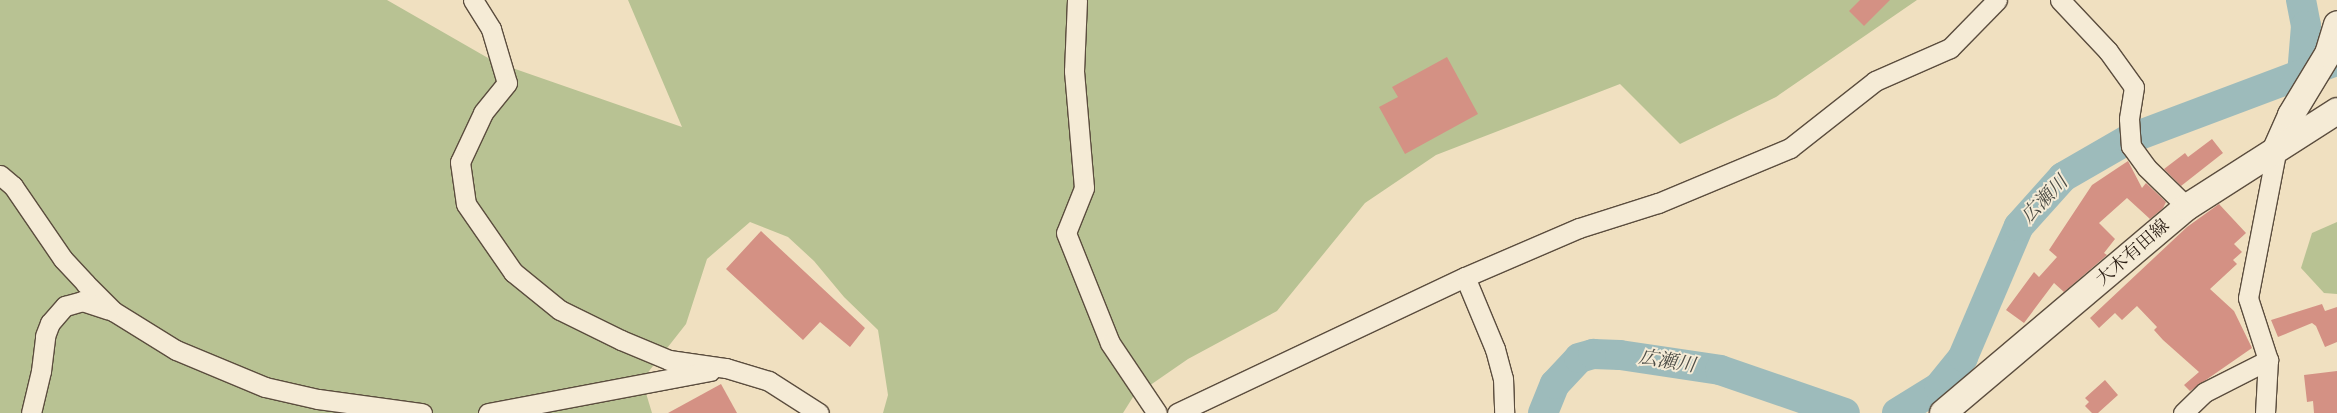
<!DOCTYPE html>
<meta charset="utf-8">
<style>
body{margin:0}
#map{position:relative;width:2337px;height:413px;overflow:hidden;background:#f0e0c0;font-family:"IM FELL French Canon","Noto Serif JP",serif}
div>[style]{position:absolute}
.green>*{inset:0;background:#b8c293}
.river>*{height:30px;margin:-15px;padding:0 15px;transform-origin:15px;border-radius:15px;background:#9dbbbb}
.building>*{inset:0;background:#d49184}
.roads{filter:drop-shadow(1px 0 #5b4d3e) drop-shadow(-1px 0 #5b4d3e) drop-shadow(0 1px #5b4d3e) drop-shadow(0 -1px #5b4d3e)}
.street>*{height:19px;margin:-9.5px;padding:0 9.5px;transform-origin:9.5px;border-radius:9.5px;background:#f5ebd6}
.secondary>*{height:26px;margin:-13px;padding:0 13px;transform-origin:13px;border-radius:13px;background:#f5ebd6}
span{translate:-50% -50%;white-space:nowrap;text-align:center;line-height:1.15;-webkit-text-stroke:4px #f5ebd6;paint-order:stroke}
.street-label{font-size:18px;color:#291c12}
.water-label{font-size:19px;color:#4c4c45;font-style:italic}
</style>
<div id="map">
<div class="green">
<div style="clip-path:polygon(0 0,387px 0,495px 62px,682px 127px,628px 0,1917px 0,1776px 97px,1680px 144px,1620px 84px,1436px 155px,1365px 203px,1277px 311px,1188px 359px,1133px 397px,1123px 413px,883px 413px,888px 395px,878px 330px,844px 297px,814px 261px,788px 237px,750px 222px,707px 259px,686px 324px,642px 380px,652px 413px,0 413px)"></div>
<div style="clip-path:polygon(2337px 222px,2337px 294px,2324px 293px,2301px 268px,2312px 233px)"></div>
</div>
<div class="river">
<div style="left:2301px;top:0;width:26px;rotate:79deg"></div>
<div style="left:2306px;top:26px;width:49px;rotate:94.7deg"></div>
<div style="left:1543px;top:413px;width:31px;rotate:-68deg"></div>
<div style="left:1555px;top:384px;width:35px;rotate:-47deg"></div>
<div style="left:1579px;top:358px;width:15px;rotate:-16deg"></div>
<div style="left:1593px;top:354px;width:27px;rotate:2deg"></div>
<div style="left:1620px;top:355px;width:101px;rotate:8.5deg"></div>
<div style="left:1720px;top:370px;width:132px;rotate:19deg"></div>
<div style="left:1897px;top:413px;width:49px;rotate:-31.8deg"></div>
<div style="left:1939px;top:387px;width:38px;rotate:-51deg"></div>
<div style="left:1963px;top:357px;width:142px;rotate:-66.9deg"></div>
<div style="left:2019px;top:226px;width:66px;rotate:-48.1deg"></div>
<div style="left:2063px;top:177px;width:76px;rotate:-29.9deg"></div>
<div style="left:2129px;top:139px;width:222px;rotate:-20.6deg"></div>
</div>
<div class="building">
<div style="clip-path:polygon(1860px 0,1890px 0,1864px 26px,1849px 11px)"></div>
<div style="clip-path:polygon(1447px 57px,1478px 114px,1405px 154px,1379px 107px,1398px 97px,1392px 87px)"></div>
<div style="clip-path:polygon(2212px 139px,2223px 153px,2181px 186px,2164px 169px,2185px 153px,2188px 157px)"></div>
<div style="clip-path:polygon(2128px 161px,2142px 188px,2146px 183px,2166px 202px,2163px 208px,2150px 219px,2127px 198px,2099px 223px,2115px 239px,2104px 253px,2107px 255px,2064px 292px,2054px 283px,2024px 323px,2006px 310px,2034px 272px,2039px 277px,2057px 257px,2049px 250px,2092px 185px)"></div>
<div style="clip-path:polygon(2219px 204px,2246px 233px,2234px 244px,2242px 252px,2233px 260px,2237px 264px,2210px 289px,2234px 311px,2252px 348px,2190px 391px,2184px 385px,2199px 372px,2163px 340px,2154px 330px,2157px 327px,2137px 306px,2122px 320px,2115px 313px,2099px 328px,2090px 318px,2187px 227px)"></div>
<div style="clip-path:polygon(761px 231px,865px 328px,850px 347px,820px 322px,803px 340px,726px 269px)"></div>
<div style="clip-path:polygon(2322px 304px,2325px 311px,2337px 307px,2337px 342px,2325px 347px,2316px 326px,2312px 323px,2278px 337px,2271px 320px)"></div>
<div style="clip-path:polygon(2337px 371px,2337px 413px,2314px 413px,2313px 401px,2307px 402px,2304px 375px)"></div>
<div style="clip-path:polygon(2105px 380px,2118px 395px,2098px 413px,2092px 413px,2085px 406px,2089px 402px,2085px 398px)"></div>
<div style="clip-path:polygon(721px 384px,737px 413px,668px 413px)"></div>
</div>
<div class="roads">
<div class="street">
<div style="left:473px;top:0;width:34px;rotate:58deg"></div>
<div style="left:491px;top:29px;width:56px;rotate:73.5deg"></div>
<div style="left:507px;top:83px;width:38px;rotate:129deg"></div>
<div style="left:483px;top:113px;width:54px;rotate:115.1deg"></div>
<div style="left:460px;top:162px;width:42px;rotate:81.9deg"></div>
<div style="left:466px;top:204px;width:83px;rotate:55.3deg"></div>
<div style="left:513px;top:272px;width:60px;rotate:39deg"></div>
<div style="left:560px;top:310px;width:68px;rotate:26.2deg"></div>
<div style="left:621px;top:340px;width:52px;rotate:22.6deg"></div>
<div style="left:669px;top:360px;width:58px;rotate:8deg"></div>
<div style="left:726px;top:368px;width:45px;rotate:16.8deg"></div>
<div style="left:769px;top:381px;width:59px;rotate:32.6deg"></div>
<div style="left:1077px;top:0;width:71px;rotate:92.4deg"></div>
<div style="left:1074px;top:71px;width:117px;rotate:85.1deg"></div>
<div style="left:1084px;top:188px;width:48px;rotate:111.8deg"></div>
<div style="left:1066px;top:233px;width:118px;rotate:68.2deg"></div>
<div style="left:1110px;top:343px;width:84px;rotate:56.1deg"></div>
<div style="left:2060px;top:0;width:70px;rotate:46.7deg"></div>
<div style="left:2108px;top:51px;width:44px;rotate:54.2deg"></div>
<div style="left:2134px;top:87px;width:32px;rotate:99deg"></div>
<div style="left:2129px;top:119px;width:27px;rotate:86deg"></div>
<div style="left:2131px;top:146px;width:26px;rotate:54deg"></div>
<div style="left:2146px;top:167px;width:57px;rotate:44.3deg"></div>
<div style="left:0;top:175px;width:17px;rotate:40deg"></div>
<div style="left:13px;top:186px;width:88px;rotate:55.6deg"></div>
<div style="left:63px;top:259px;width:33px;rotate:47deg"></div>
<div style="left:85px;top:283px;width:40px;rotate:45deg"></div>
<div style="left:113px;top:311px;width:74px;rotate:31.8deg"></div>
<div style="left:176px;top:350px;width:96px;rotate:22.6deg"></div>
<div style="left:265px;top:387px;width:54px;rotate:12.8deg"></div>
<div style="left:318px;top:399px;width:105px;rotate:7.7deg"></div>
<div style="left:1465px;top:277px;width:78px;rotate:67.4deg"></div>
<div style="left:1495px;top:349px;width:30px;rotate:75deg"></div>
<div style="left:1503px;top:378px;width:35px;rotate:88deg"></div>
<div style="left:31px;top:413px;width:43px;rotate:-76.6deg"></div>
<div style="left:41px;top:371px;width:35px;rotate:-83deg"></div>
<div style="left:45px;top:336px;width:14px;rotate:-69deg"></div>
<div style="left:50px;top:323px;width:23px;rotate:-49deg"></div>
<div style="left:65px;top:306px;width:18px;rotate:-16deg"></div>
<div style="left:82px;top:301px;width:28px;rotate:18deg"></div>
<div style="left:488px;top:413px;width:226px;rotate:-10.7deg"></div>
<div style="left:1177px;top:413px;width:318px;rotate:-25.3deg"></div>
<div style="left:1465px;top:277px;width:124px;rotate:-23.3deg"></div>
<div style="left:1579px;top:228px;width:83px;rotate:-17.6deg"></div>
<div style="left:1658px;top:203px;width:143px;rotate:-22.6deg"></div>
<div style="left:1790px;top:148px;width:108px;rotate:-38.2deg"></div>
<div style="left:1875px;top:81px;width:82px;rotate:-23.7deg"></div>
<div style="left:1950px;top:48px;width:67px;rotate:-45.6deg"></div>
<div style="left:2183px;top:413px;width:30px;rotate:-44deg"></div>
<div style="left:2205px;top:392px;width:71px;rotate:-26.9deg"></div>
<div style="left:2265px;top:413px;width:53px;rotate:-86.8deg"></div>
<div style="left:2268px;top:360px;width:65px;rotate:-107.9deg"></div>
<div style="left:2248px;top:298px;width:154px;rotate:-79.1deg"></div>
</div>
<div class="secondary">
<div style="left:2277px;top:147px;width:35px;rotate:-66deg"></div>
<div style="left:2291px;top:115px;width:71px;rotate:-58.8deg"></div>
<div style="left:2328px;top:54px;width:31px;rotate:-73deg"></div>
<div style="left:1943px;top:413px;width:319px;rotate:-40.2deg"></div>
<div style="left:2187px;top:207px;width:178px;rotate:-32.6deg"></div>
</div>
</div>
<div class="street-label">
<span style="left:2133px;top:253px;rotate:-41deg">大木有田線</span>
</div>
<div class="water-label">
<span style="left:2045px;top:200px;rotate:-46deg">広瀬川</span>
<span style="left:1667px;top:362px;rotate:9deg">広瀬川</span>
</div>
</div>
